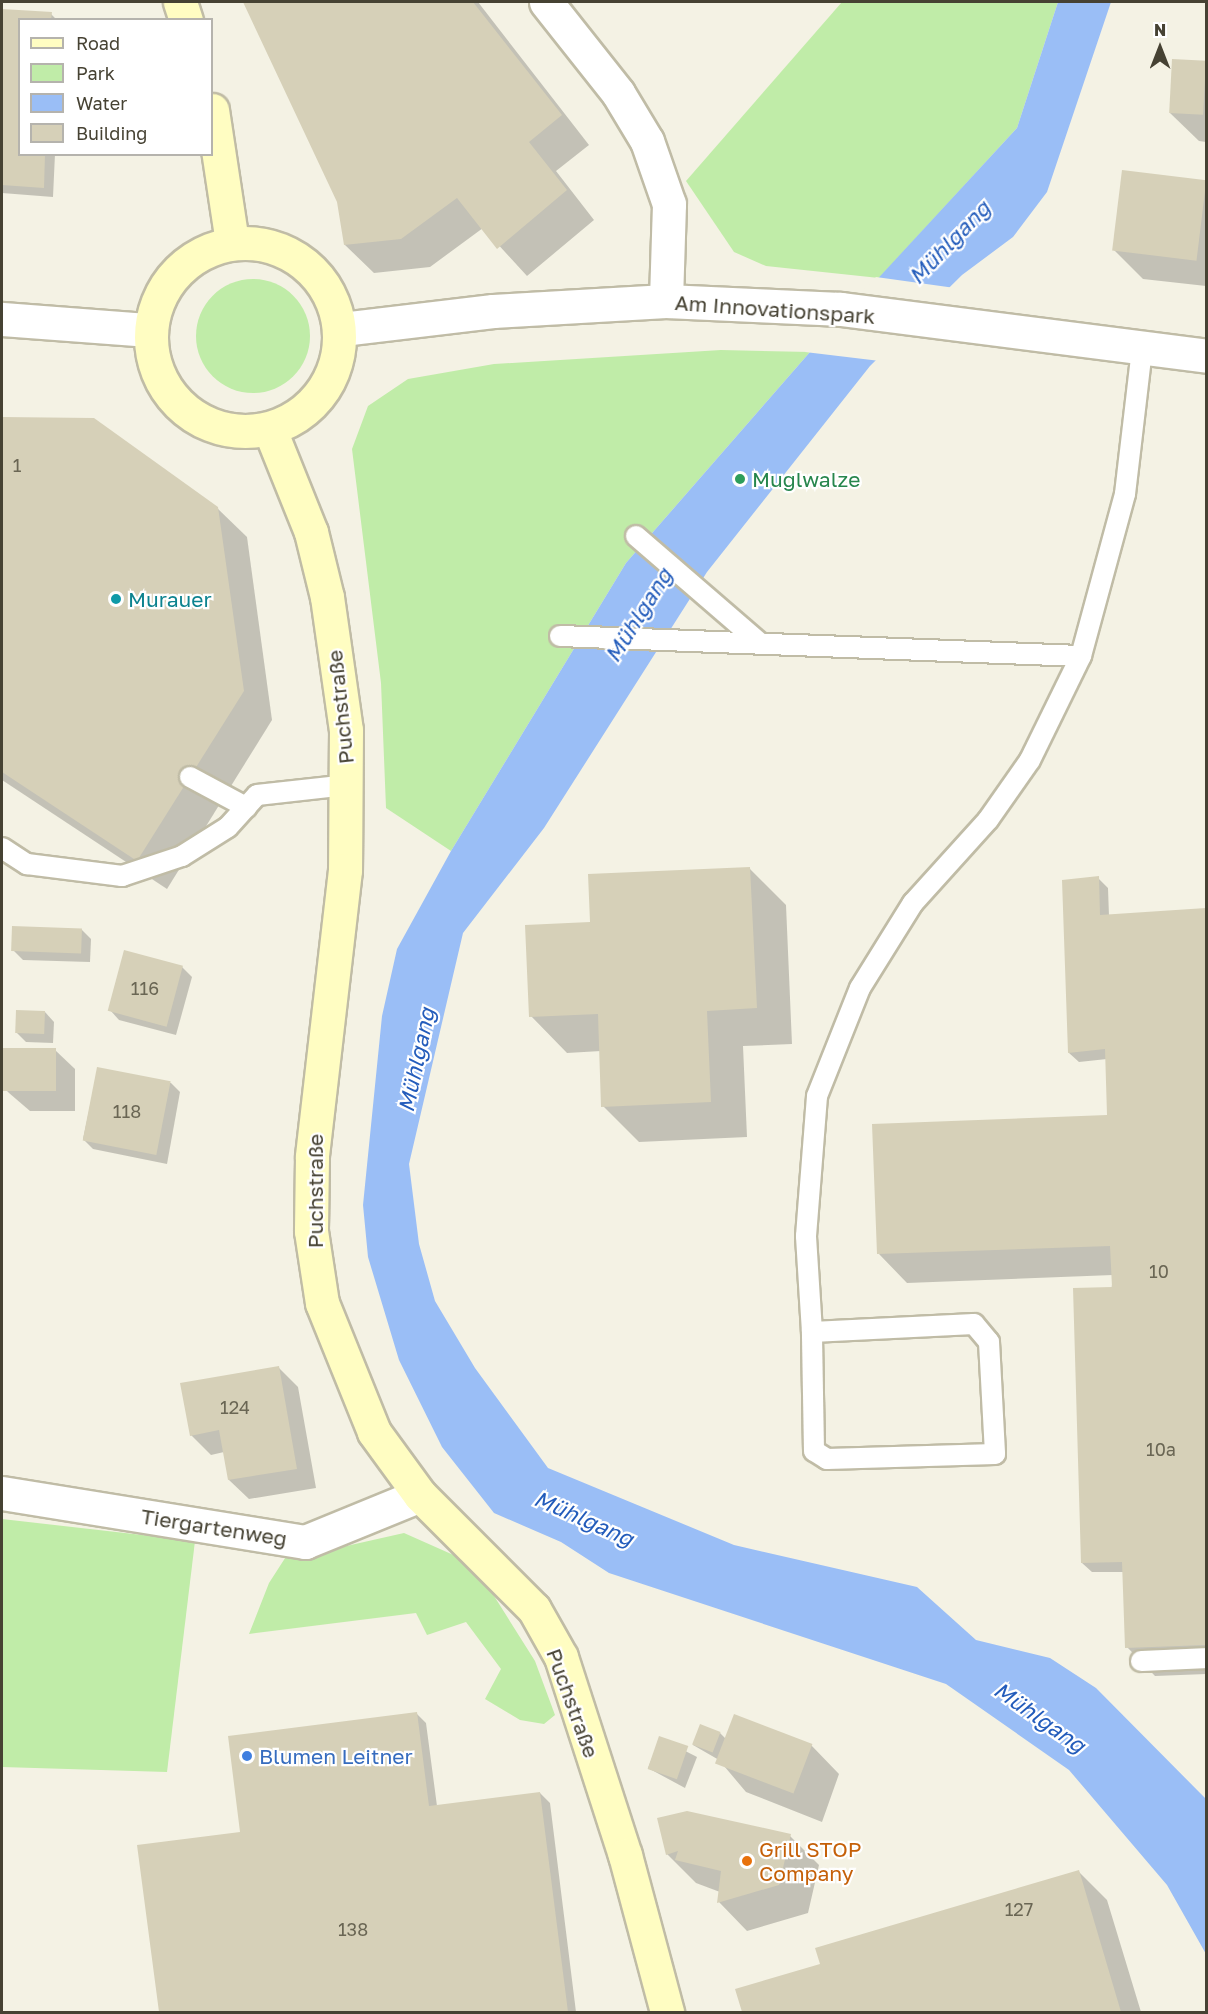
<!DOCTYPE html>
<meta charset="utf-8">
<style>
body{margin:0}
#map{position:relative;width:1208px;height:2014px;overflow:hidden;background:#f4f2e4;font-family:"Golos Text",sans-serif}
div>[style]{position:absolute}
.green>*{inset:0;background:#c0eca8}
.round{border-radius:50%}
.water>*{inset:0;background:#9abef6}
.pier>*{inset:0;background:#f4f2e4}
.shadow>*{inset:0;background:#0003}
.building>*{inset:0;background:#d6d0b8;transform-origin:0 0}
.roads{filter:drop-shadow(2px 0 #c0bca6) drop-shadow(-2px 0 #c0bca6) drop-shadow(0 2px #c0bca6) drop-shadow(0 -2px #c0bca6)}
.service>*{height:20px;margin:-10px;padding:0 10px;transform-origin:10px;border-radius:10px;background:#fff}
.minor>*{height:33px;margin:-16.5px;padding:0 16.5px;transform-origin:16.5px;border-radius:16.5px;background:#fff}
.tertiary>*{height:33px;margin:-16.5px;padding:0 16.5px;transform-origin:16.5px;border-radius:16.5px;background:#fff}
.secondary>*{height:33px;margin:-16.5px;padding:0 16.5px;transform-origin:16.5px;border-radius:16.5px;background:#fffdc2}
.secondary>.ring{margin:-16.5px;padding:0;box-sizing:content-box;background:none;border:33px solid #fffdc2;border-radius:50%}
.dots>*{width:16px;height:16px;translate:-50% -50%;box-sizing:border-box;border:3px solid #fff;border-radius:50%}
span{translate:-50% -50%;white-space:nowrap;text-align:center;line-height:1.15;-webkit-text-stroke:4.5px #fff;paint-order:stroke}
.number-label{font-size:18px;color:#6a6654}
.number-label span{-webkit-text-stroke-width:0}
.street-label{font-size:21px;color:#464233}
.leisure-label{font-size:21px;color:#27864d}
.left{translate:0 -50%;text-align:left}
.culture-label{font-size:21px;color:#0d838f}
.shop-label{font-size:21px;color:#366cbe}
.food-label{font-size:21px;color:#c56008}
.water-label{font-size:22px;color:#235cbb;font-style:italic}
.frame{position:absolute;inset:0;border:3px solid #464233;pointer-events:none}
.legend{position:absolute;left:18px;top:18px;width:195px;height:138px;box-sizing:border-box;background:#fff;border:2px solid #b5b3ad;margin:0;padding:8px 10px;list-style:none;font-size:18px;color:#464233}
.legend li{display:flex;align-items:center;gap:12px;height:30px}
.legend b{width:30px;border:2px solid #b5b3ad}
.north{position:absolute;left:1130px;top:18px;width:60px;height:60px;-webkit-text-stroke:4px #fff;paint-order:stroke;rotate:0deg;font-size:16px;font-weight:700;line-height:24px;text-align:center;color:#464233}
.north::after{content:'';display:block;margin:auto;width:21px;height:27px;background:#464233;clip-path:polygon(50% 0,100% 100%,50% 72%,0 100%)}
</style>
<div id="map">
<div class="green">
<div style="clip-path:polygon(842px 2px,1058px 2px,1017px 128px,879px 278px,766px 266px,734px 252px,686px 181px)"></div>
<div class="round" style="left:196px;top:279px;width:114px;height:114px"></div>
<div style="clip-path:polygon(721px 350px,810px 352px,626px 563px,451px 851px,386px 808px,381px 683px,352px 449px,368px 406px,408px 379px,494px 364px)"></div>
<div style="clip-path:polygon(2px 1519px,195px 1541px,167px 1772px,2px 1767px)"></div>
<div style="clip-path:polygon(404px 1533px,458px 1557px,489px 1588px,535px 1661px,555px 1715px,544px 1724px,520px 1720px,485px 1699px,501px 1669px,466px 1622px,427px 1635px,416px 1613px,249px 1634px,269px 1583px,289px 1552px,333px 1549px)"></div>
</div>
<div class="water">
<div style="clip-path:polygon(1058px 2px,1111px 2px,1047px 192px,1013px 237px,962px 275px,870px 366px,707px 572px,544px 828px,463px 933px,409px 1164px,419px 1244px,435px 1301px,475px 1368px,548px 1468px,734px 1545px,917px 1587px,976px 1640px,1050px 1658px,1096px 1688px,1206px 1799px,1206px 1954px,1167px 1885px,1069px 1770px,946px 1684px,609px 1573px,561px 1542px,494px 1513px,442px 1447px,399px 1360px,368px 1257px,363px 1205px,382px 1016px,397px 949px,451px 851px,626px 563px,810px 352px,1017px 128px)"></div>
</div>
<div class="pier">
<div style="clip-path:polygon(876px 277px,955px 288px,880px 361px,805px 352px)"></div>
</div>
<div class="shadow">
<div style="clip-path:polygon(245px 2px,478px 2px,589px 145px,556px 171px,594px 220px,527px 276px,483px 228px,430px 267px,374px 273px,345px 245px,338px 202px)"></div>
<div style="clip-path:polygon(2px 11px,51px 14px,57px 20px,20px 20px,20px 154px,55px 154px,53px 197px,2px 193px)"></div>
<div style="clip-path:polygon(1173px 61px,1206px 63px,1206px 142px,1199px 141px,1170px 113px)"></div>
<div style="clip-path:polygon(1124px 172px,1206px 182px,1206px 286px,1143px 279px,1114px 250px)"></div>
<div style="clip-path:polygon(2px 419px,93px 420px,217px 508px,247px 537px,272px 720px,167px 889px,2px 780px)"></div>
<div style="clip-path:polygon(750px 869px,786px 905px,792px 1044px,743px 1046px,747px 1137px,639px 1142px,603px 1106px,601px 1051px,567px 1053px,531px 1016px,592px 923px)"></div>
<div style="clip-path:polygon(1098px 878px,1108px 888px,1109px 916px,1206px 909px,1206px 1674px,1155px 1676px,1127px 1647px,1124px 1572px,1092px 1572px,1082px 1563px,1113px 1275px,907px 1283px,879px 1254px,1109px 1117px,1107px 1059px,1079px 1062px,1069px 1053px)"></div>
<div style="clip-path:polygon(81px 929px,91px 939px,90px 962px,23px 960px,13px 950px)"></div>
<div style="clip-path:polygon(182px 967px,192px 977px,176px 1035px,119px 1020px,110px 1010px)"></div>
<div style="clip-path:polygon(45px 1012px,54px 1022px,53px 1043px,26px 1042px,16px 1032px)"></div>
<div style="clip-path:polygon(2px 1049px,55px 1050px,75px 1069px,75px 1111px,30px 1111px,9px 1093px,2px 1086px)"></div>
<div style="clip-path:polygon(98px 1069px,171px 1083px,180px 1092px,167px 1164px,93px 1149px,83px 1139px)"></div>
<div style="clip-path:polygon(278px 1367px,298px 1387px,316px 1488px,249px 1499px,229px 1480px,224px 1452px,211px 1455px,191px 1435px)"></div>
<div style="clip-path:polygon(416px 1713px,426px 1723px,437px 1806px,540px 1793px,550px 1803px,576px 2012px,160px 2012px,139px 1847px,242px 1834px)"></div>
<div style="clip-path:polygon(720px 1733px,726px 1739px,811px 1745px,839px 1774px,822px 1822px,746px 1792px,719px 1760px,693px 1745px)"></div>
<div style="clip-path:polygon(660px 1738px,697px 1757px,685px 1788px,648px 1768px)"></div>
<div style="clip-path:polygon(659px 1819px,790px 1836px,819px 1865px,808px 1913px,747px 1931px,719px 1902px,720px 1892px,696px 1883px,667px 1854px)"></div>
<div style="clip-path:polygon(1078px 1871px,1107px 1900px,1141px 2012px,743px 2012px,736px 1990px,822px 1965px)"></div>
</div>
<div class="building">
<div style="clip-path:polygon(243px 2px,473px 2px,562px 115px,529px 142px,567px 190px,497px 249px,457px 198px,401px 239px,344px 245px,337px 202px)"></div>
<div style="clip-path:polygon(2px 9px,52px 12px,51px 20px,20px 20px,20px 154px,45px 154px,44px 188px,2px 185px)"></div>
<div style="left:1172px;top:59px;width:34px;height:54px;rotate:3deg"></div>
<div style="left:1122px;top:170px;width:85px;height:81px;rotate:7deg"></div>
<div style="clip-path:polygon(2px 417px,94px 418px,218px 507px,244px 691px,137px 861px,2px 772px)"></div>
<div style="clip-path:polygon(750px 867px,757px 1008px,707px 1011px,711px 1102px,601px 1107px,598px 1014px,529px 1017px,525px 925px,590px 922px,588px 874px)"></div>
<div style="clip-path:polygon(1099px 876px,1100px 915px,1206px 908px,1206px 1645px,1125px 1648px,1122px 1562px,1081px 1563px,1073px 1288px,1112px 1287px,1110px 1246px,877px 1254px,872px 1124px,1107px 1115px,1105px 1049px,1068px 1053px,1062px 880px)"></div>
<div style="left:12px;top:926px;width:70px;height:25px;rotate:2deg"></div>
<div style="left:124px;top:950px;width:61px;height:63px;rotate:15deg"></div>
<div style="left:16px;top:1010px;width:29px;height:23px;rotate:2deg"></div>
<div style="left:2px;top:1048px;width:54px;height:43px"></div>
<div style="left:97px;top:1067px;width:75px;height:75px;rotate:11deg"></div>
<div style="clip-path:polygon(279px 1366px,297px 1469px,228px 1480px,219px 1430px,190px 1436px,180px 1383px)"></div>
<div style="clip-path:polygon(417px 1712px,429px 1806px,540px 1792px,568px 2012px,159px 2012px,137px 1845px,240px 1832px,228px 1736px)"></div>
<div style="left:734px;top:1714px;width:84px;height:53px;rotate:21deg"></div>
<div style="left:700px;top:1724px;width:22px;height:22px;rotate:21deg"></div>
<div style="left:659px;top:1736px;width:31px;height:35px;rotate:19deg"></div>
<div style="clip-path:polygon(687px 1811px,791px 1834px,779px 1885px,717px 1903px,721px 1871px,675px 1860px,678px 1851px,666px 1855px,657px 1818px)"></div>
<div style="clip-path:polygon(1079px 1870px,1121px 2012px,742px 2012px,735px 1989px,820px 1964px,815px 1948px)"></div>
</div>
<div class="roads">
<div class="service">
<div style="left:636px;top:536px;width:164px;rotate:40.8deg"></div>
<div style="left:560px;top:636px;width:521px;rotate:2.2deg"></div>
<div style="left:190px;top:777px;width:64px;rotate:28.2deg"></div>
<div style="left:2px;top:848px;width:30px;rotate:33deg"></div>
<div style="left:27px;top:864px;width:96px;rotate:7.2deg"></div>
<div style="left:122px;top:876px;width:63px;rotate:-18.4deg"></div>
<div style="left:182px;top:856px;width:54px;rotate:-32.2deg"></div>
<div style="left:228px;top:827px;width:43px;rotate:-47.8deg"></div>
<div style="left:257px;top:795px;width:92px;rotate:-6.3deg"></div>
<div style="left:974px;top:1324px;width:23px;rotate:50deg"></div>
<div style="left:989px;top:1342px;width:112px;rotate:86.9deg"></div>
<div style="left:995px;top:1454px;width:168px;rotate:178.3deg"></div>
<div style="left:827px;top:1459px;width:15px;rotate:-148deg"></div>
<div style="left:814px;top:1451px;width:119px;rotate:-91deg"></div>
<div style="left:812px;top:1332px;width:162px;rotate:-2.8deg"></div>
<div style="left:812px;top:1332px;width:96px;rotate:-93.6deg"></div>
<div style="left:806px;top:1236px;width:140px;rotate:-85.5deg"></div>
<div style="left:817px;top:1096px;width:116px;rotate:-68.3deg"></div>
<div style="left:860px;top:988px;width:100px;rotate:-58.1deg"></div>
<div style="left:913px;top:903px;width:112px;rotate:-47.9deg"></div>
<div style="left:988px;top:820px;width:73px;rotate:-55deg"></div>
<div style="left:1030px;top:760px;width:116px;rotate:-63.9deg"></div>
<div style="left:1081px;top:656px;width:168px;rotate:-74.8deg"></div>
<div style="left:1125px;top:494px;width:146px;rotate:-83.3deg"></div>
<div style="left:1141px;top:1661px;width:65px;rotate:-2.6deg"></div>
</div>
<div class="minor">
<div style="left:546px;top:2px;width:116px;rotate:51.6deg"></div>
<div style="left:618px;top:93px;width:56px;rotate:58.9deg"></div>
<div style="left:647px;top:141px;width:67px;rotate:70.8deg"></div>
<div style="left:669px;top:204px;width:97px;rotate:91.8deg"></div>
<div style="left:342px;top:329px;width:152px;rotate:-6.8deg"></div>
<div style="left:493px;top:311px;width:173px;rotate:-3.3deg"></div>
<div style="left:666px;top:301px;width:175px;rotate:2.6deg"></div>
<div style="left:841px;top:309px;width:368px;rotate:7.3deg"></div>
<div style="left:2px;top:1493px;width:307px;rotate:9.2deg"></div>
<div style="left:305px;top:1542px;width:124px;rotate:-22.2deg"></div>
</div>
<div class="tertiary">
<div style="left:2px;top:319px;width:148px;rotate:4.3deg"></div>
</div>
<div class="secondary">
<div style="left:180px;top:2px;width:19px;rotate:72deg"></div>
<div style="left:212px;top:110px;width:134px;rotate:81.4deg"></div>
<div class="ring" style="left:151px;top:243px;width:155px;height:155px"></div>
<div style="left:270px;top:430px;width:110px;rotate:68.1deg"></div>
<div style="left:311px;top:532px;width:67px;rotate:76.2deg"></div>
<div style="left:327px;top:597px;width:134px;rotate:81.9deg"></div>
<div style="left:346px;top:730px;width:140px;rotate:90.4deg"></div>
<div style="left:345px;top:870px;width:289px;rotate:96.6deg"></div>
<div style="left:312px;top:1157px;width:74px;rotate:90.8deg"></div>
<div style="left:311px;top:1231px;width:73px;rotate:81.3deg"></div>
<div style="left:322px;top:1303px;width:139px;rotate:68deg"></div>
<div style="left:374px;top:1432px;width:78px;rotate:53.9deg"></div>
<div style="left:420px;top:1495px;width:161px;rotate:45deg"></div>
<div style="left:534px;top:1609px;width:55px;rotate:60.6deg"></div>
<div style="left:561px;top:1657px;width:208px;rotate:72.1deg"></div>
<div style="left:625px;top:1855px;width:163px;rotate:75deg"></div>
</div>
</div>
<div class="dots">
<div style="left:740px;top:479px;background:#2e9e5b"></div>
<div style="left:116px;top:599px;background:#0f9aa8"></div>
<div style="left:247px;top:1756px;background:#3f7fe0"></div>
<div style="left:747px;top:1861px;background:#e8710a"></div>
</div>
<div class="number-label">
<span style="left:17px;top:465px">1</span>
<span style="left:145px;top:988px">116</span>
<span style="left:127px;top:1111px">118</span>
<span style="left:1159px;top:1271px">10</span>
<span style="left:235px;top:1407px">124</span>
<span style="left:1161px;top:1449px">10a</span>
<span style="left:1019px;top:1909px">127</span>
<span style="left:353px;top:1929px">138</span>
</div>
<div class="street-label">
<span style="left:775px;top:309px;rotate:4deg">Am Innovationspark</span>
<span style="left:340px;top:707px;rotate:-96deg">Puchstraße</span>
<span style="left:315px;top:1191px;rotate:-90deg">Puchstraße</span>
<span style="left:214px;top:1527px;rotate:9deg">Tiergartenweg</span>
<span style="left:573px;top:1703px;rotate:70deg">Puchstraße</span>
</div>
<div class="leisure-label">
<span class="left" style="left:752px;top:479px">Muglwalze</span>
</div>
<div class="culture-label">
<span class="left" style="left:128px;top:599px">Murauer</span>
</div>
<div class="shop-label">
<span class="left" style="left:259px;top:1756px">Blumen Leitner</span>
</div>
<div class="food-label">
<span class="left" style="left:759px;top:1861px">Grill STOP<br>Company</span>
</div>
<div class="water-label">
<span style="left:949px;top:242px;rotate:-46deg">Mühlgang</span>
<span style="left:638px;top:615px;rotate:-58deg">Mühlgang</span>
<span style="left:416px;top:1060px;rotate:-78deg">Mühlgang</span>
<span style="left:584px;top:1518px;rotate:24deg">Mühlgang</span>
<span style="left:1040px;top:1717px;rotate:35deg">Mühlgang</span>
</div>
<div class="frame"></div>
<ul class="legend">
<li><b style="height:8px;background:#fffdc2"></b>Road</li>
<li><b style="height:16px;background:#c0eca8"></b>Park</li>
<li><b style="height:16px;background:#9abef6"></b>Water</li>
<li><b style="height:16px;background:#d6d0b8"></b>Building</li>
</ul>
<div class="north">N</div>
</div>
